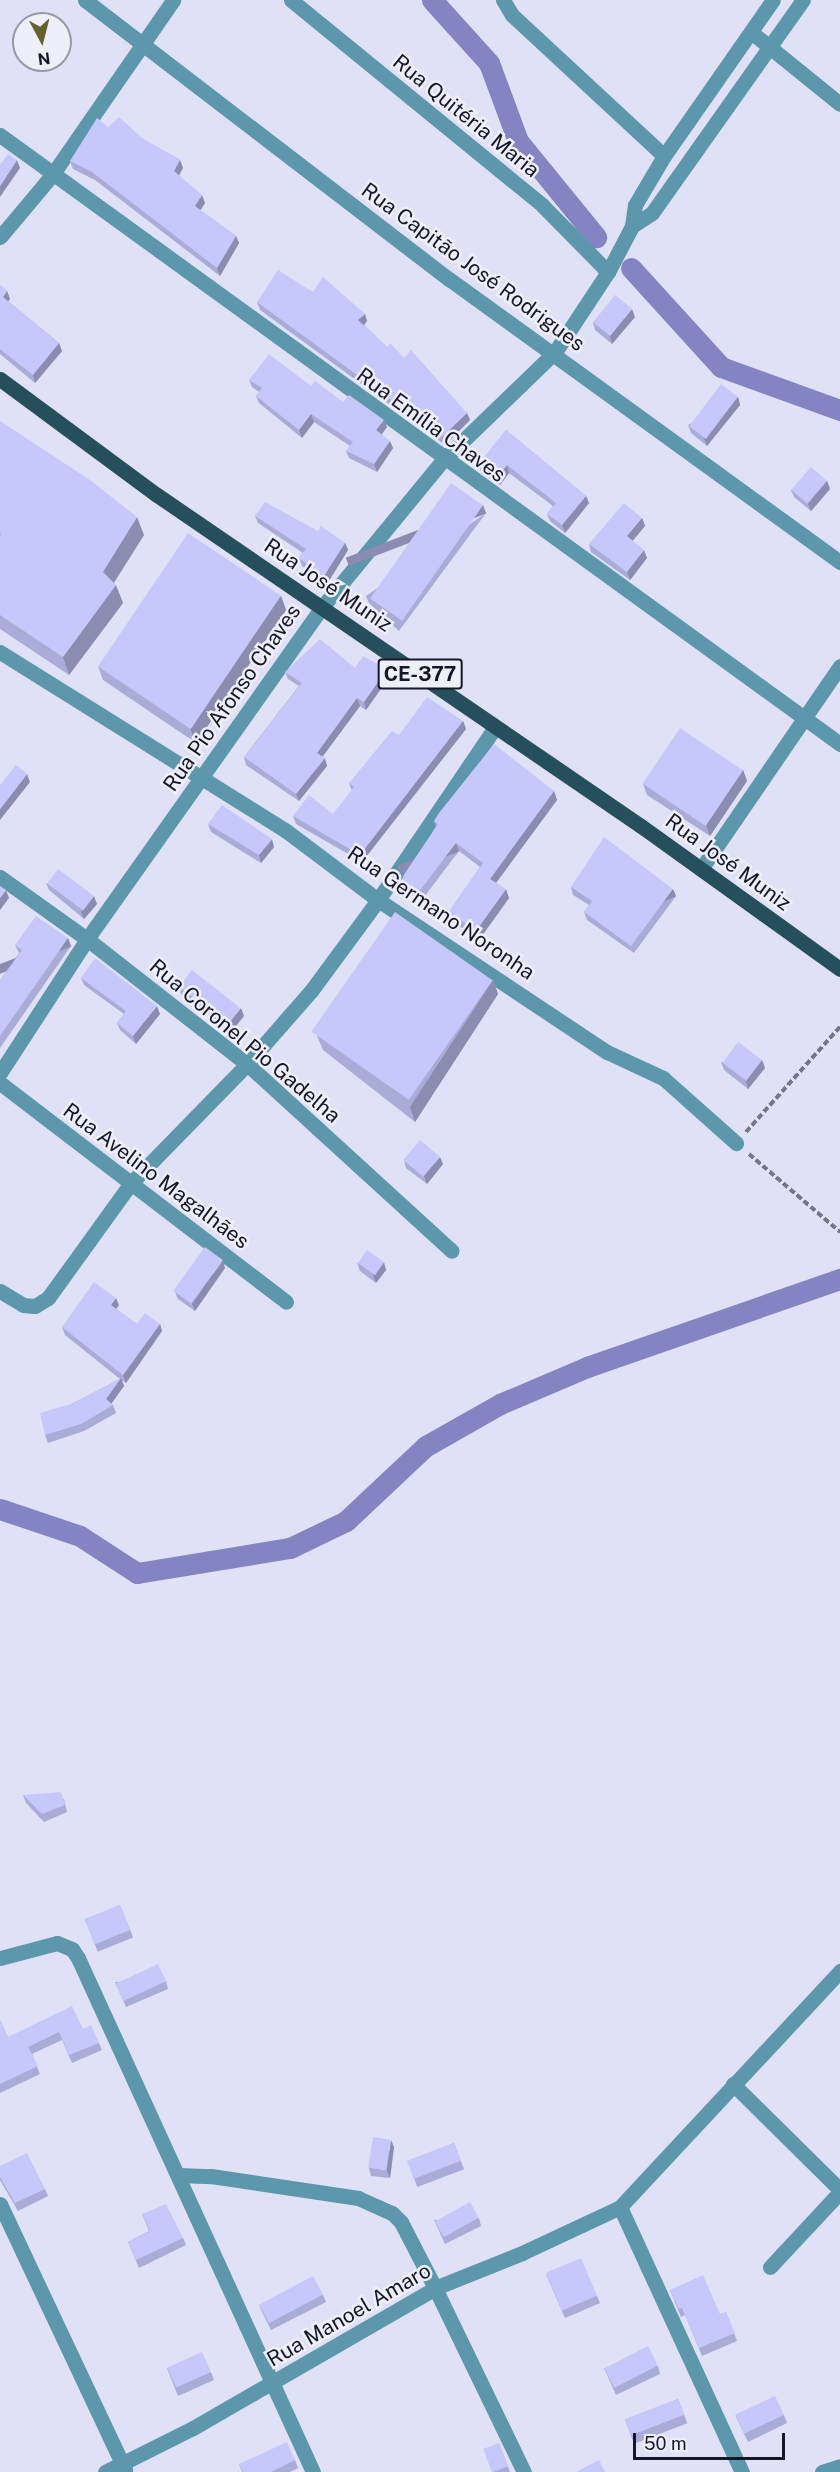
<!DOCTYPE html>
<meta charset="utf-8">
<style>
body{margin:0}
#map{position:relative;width:840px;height:2472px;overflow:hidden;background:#e0e1f6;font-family:"Public Sans",sans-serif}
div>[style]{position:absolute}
.canal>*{height:21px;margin:-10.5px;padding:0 10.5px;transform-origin:10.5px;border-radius:10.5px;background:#8384c1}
.path>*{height:4px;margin-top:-2px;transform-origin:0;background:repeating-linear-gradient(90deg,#747588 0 6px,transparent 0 9px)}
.street>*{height:15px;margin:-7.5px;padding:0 7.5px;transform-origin:7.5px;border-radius:7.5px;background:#5d97ac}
.primary>*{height:15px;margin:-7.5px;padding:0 7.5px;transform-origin:7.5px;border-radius:7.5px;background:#264f5d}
.wall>*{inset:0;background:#aaacd8;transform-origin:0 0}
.shaded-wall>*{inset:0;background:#8b8cb0;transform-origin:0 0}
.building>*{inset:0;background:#c6c8fb;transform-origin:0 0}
span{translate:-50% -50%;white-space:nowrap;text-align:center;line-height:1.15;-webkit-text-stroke:5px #efeffa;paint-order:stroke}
.shield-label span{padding:2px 4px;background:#efeffa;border:2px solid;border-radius:4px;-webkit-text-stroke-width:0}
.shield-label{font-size:20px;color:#161628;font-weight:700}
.street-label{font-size:21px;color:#161628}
.north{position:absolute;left:12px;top:12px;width:60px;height:60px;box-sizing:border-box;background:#efeffa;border:2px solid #9898a6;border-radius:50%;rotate:173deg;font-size:16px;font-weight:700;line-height:24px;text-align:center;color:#161628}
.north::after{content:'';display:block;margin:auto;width:21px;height:27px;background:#66612e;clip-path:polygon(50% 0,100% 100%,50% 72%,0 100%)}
.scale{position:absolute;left:633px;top:2433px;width:152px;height:27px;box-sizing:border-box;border:3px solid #161628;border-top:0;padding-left:8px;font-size:18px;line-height:21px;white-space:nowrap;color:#161628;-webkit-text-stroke:4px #efeffa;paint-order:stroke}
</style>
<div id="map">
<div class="canal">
<div style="left:432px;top:0;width:85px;rotate:47.9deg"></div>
<div style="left:489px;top:63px;width:83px;rotate:69.6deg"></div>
<div style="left:518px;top:141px;width:124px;rotate:50.9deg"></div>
<div style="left:631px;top:268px;width:134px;rotate:47.7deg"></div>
<div style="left:721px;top:367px;width:127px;rotate:19.9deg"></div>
<div style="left:0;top:1509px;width:84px;rotate:18.6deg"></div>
<div style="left:80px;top:1536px;width:68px;rotate:33deg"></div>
<div style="left:137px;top:1573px;width:155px;rotate:-9.3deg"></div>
<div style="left:290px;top:1548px;width:62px;rotate:-25.7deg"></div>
<div style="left:346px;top:1521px;width:110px;rotate:-43.2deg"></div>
<div style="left:426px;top:1446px;width:85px;rotate:-29.6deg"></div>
<div style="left:500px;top:1404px;width:95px;rotate:-23deg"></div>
<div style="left:587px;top:1367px;width:268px;rotate:-19.2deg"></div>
</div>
<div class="path">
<div style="left:746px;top:1132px;width:141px;rotate:-48.2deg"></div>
<div style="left:749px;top:1154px;width:120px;rotate:40.6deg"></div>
</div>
<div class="street">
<div style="left:85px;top:0;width:459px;rotate:37.5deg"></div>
<div style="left:449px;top:279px;width:483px;rotate:35.9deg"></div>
<div style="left:291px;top:0;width:324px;rotate:39.2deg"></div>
<div style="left:542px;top:205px;width:94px;rotate:45.4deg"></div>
<div style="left:503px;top:0;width:17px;rotate:59deg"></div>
<div style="left:512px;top:15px;width:207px;rotate:42.8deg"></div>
<div style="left:751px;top:32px;width:114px;rotate:39deg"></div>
<div style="left:0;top:135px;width:1038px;rotate:35.94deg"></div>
<div style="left:632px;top:226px;width:24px;rotate:-33deg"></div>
<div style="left:652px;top:213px;width:261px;rotate:-54.7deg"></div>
<div style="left:0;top:237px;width:81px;rotate:-50deg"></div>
<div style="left:52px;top:175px;width:213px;rotate:-55.3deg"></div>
<div style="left:0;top:652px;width:336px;rotate:32deg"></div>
<div style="left:285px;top:830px;width:116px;rotate:37deg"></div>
<div style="left:378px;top:900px;width:275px;rotate:33.6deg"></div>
<div style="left:607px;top:1052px;width:62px;rotate:24.9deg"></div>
<div style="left:663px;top:1078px;width:98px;rotate:41.7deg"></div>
<div style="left:701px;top:869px;width:246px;rotate:-55.6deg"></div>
<div style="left:0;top:877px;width:107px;rotate:35.5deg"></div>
<div style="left:87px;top:939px;width:203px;rotate:38deg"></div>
<div style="left:247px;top:1064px;width:277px;rotate:42.4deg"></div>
<div style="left:0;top:1073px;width:160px;rotate:-57deg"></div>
<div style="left:87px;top:939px;width:408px;rotate:-54.7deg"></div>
<div style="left:323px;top:606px;width:189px;rotate:-50.6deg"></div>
<div style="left:443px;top:460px;width:156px;rotate:-44deg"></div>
<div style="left:555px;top:352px;width:96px;rotate:-56.5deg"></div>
<div style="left:608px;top:272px;width:52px;rotate:-62.4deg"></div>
<div style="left:632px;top:226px;width:21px;rotate:-82deg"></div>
<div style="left:635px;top:205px;width:57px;rotate:-59.4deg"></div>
<div style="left:664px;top:156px;width:190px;rotate:-55.1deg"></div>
<div style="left:0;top:1083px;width:360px;rotate:37.4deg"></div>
<div style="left:0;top:1291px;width:27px;rotate:31deg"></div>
<div style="left:23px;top:1305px;width:12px;rotate:5deg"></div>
<div style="left:35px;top:1306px;width:15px;rotate:-32deg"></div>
<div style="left:48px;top:1298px;width:142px;rotate:-54.2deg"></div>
<div style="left:131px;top:1183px;width:166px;rotate:-45.7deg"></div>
<div style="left:247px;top:1064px;width:97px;rotate:-48.8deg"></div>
<div style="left:311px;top:991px;width:113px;rotate:-53.6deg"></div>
<div style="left:378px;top:900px;width:209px;rotate:-55.9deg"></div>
<div style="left:0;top:1958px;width:59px;rotate:-14.7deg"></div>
<div style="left:57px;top:1943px;width:16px;rotate:22deg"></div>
<div style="left:72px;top:1949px;width:11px;rotate:56deg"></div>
<div style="left:78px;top:1958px;width:565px;rotate:65.43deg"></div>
<div style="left:733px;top:2084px;width:151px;rotate:44.7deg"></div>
<div style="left:178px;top:2175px;width:33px;rotate:2deg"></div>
<div style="left:211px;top:2176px;width:149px;rotate:8.5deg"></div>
<div style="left:358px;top:2198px;width:37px;rotate:24deg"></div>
<div style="left:392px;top:2213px;width:13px;rotate:45deg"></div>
<div style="left:401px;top:2222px;width:74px;rotate:62.7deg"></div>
<div style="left:435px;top:2288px;width:204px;rotate:64.2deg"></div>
<div style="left:0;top:2204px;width:294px;rotate:64.8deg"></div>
<div style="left:620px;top:2207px;width:292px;rotate:65.3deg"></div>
<div style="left:770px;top:2267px;width:103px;rotate:-47deg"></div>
<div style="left:105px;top:2472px;width:98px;rotate:-26.6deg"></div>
<div style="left:193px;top:2428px;width:280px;rotate:-30deg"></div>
<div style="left:435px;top:2288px;width:94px;rotate:-21.9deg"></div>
<div style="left:522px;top:2253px;width:108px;rotate:-25.1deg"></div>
<div style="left:620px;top:2207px;width:323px;rotate:-47deg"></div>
<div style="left:822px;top:2472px;width:19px;rotate:-18deg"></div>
</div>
<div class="primary">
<div style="left:0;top:379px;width:195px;rotate:36.5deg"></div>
<div style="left:157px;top:495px;width:586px;rotate:34.37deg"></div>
<div style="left:641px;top:826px;width:245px;rotate:35.7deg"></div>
</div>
<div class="wall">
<div style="clip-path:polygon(108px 127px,143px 139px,180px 160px,183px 168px,179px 175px,205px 203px,200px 210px,236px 236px,239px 243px,220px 276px,95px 180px,73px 169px,70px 161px)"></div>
<div style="clip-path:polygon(0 285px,7px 291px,10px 299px,8px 301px,59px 343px,62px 351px,35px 383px,0 354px)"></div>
<div style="clip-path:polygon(313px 292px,365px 314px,367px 321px,364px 325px,387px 347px,404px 358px,467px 413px,470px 420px,445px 445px,260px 310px,257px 302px)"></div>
<div style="clip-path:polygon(635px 317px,612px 344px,595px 330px,593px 322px)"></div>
<div style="clip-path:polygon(249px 380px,311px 386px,343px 402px,387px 427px,381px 434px,393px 448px,377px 472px,349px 458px,346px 451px,350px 446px,314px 422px,302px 438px,259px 403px,256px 396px,259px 392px,252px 387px)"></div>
<div style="clip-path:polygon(738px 397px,740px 405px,707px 446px,691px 433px,688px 425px)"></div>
<div style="clip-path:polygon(0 421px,144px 535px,114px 583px,123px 603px,69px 675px,0 629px)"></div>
<div style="clip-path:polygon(506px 430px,586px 496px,589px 503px,565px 533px,550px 521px,547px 514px,553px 506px,509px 473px,500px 485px,481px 472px,479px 464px)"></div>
<div style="clip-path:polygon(827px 481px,830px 489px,811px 511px,794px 497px,791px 490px)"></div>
<div style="clip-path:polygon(486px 513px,399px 631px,369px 603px,366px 596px)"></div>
<div style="clip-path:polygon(255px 516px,318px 531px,345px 543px,348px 550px,327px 584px,302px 566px,299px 558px,303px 553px,258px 523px)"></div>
<div style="clip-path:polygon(642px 518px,645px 526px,632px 541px,647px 558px,630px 580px,591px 552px,589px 544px)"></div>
<div style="clip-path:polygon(281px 596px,286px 610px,196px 743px,103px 680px,98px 666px)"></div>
<div style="clip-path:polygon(355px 668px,390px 676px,366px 710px,360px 706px,323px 756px,327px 766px,299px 801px,246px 765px,244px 757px,299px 686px,288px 679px,285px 672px)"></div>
<div style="clip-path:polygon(463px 721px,466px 729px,362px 862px,296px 824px,293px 816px,333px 814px,352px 791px,349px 783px,399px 735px)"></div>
<div style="clip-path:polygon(743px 770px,747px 781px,710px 836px,647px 795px,643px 784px)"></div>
<div style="clip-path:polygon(554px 791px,557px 800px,496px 883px,509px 898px,479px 940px,452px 921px,449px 912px,480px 867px,459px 851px,421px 901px,406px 891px,403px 883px,436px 826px,434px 821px)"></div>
<div style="clip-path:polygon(208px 824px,274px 847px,261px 863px,211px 832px)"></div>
<div style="clip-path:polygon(46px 883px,97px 904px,84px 919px,49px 890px)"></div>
<div style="clip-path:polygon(571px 887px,676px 896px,634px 953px,587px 920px,584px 912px,589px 905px,573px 895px)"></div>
<div style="clip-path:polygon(68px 938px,71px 946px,0 1048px,0 980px,19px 953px,15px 945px)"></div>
<div style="clip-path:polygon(81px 978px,160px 1014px,136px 1044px,120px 1030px,117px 1023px,124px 1014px,84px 985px)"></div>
<div style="clip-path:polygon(493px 980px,498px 994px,415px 1122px,323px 1050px,317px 1036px)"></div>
<div style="clip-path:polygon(179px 986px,244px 1016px,231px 1032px,181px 994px)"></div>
<div style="clip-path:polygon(762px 1060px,765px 1068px,748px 1089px,724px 1070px,721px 1062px)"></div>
<div style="clip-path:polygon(404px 1160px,443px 1164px,427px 1184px,406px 1168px)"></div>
<div style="clip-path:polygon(357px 1263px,386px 1270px,376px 1283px,360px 1271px)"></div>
<div style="clip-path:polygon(225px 1268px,195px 1311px,178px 1299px,175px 1292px)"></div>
<div style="clip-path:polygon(119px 1305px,116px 1309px,137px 1324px,160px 1324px,162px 1331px,126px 1383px,121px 1380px,124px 1386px,111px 1403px,113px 1405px,116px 1413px,84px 1431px,48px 1443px,45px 1435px,71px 1404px,120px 1379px,65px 1335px,62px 1327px)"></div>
<div style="clip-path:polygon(23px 1795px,64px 1799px,67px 1812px,44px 1822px,26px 1803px)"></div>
<div style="left:120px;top:1905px;width:35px;height:38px;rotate:68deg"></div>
<div style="clip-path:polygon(166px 1981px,168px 1989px,126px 2007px,115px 1982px)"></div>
<div style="clip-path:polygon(0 2020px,8px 2037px,83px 2029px,99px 2043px,102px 2050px,72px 2063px,62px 2040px,32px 2054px,40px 2074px,0 2093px)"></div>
<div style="left:454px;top:2143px;width:28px;height:50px;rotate:69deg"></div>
<div style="clip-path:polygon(394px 2147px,390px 2178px,371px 2176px,369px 2168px)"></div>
<div style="clip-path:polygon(0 2166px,45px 2189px,48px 2196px,18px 2211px,0 2180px)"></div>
<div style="clip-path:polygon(142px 2214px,183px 2238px,186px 2245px,139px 2268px,128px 2242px,149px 2231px)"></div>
<div style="clip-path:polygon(479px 2218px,481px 2226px,445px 2244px,434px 2220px)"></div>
<div style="clip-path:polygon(546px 2274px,597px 2296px,600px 2303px,565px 2318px)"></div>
<div style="clip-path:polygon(670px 2290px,720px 2314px,726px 2312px,737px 2341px,702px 2356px,685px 2315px,681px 2317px)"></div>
<div style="clip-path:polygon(323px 2295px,326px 2302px,271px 2330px,262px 2312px,259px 2305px)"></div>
<div style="clip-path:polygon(658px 2366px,660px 2374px,616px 2395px,604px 2368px)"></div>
<div style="clip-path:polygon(167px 2368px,211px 2372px,214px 2380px,178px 2396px)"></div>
<div style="left:678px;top:2399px;width:26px;height:57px;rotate:69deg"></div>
<div style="clip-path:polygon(784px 2415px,787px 2423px,748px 2442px,736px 2417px)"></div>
<div style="clip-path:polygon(499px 2443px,510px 2472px,492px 2472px)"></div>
<div style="clip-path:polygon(295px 2460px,298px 2468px,290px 2472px,242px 2472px,239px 2464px)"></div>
</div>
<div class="shaded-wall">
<div style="clip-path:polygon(17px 160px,20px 168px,0 197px,0 186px)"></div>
<div style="clip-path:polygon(180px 160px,183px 168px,177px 179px,174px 171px)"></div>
<div style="clip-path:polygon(202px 195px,205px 203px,198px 214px,195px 206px)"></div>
<div style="clip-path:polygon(236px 236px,239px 243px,220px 276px,217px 268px)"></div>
<div style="clip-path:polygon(7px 291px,10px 299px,5px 305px,3px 297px)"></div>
<div style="clip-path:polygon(632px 309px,635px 317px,612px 344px,610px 336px)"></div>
<div style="clip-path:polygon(365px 314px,367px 321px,361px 328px,358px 320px)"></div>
<div style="clip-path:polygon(59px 343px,62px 351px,35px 383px,33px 375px)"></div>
<div style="clip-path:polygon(738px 397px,740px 405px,707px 446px,704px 438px)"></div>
<div style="clip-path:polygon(467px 413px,470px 420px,445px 445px,442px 437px)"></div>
<div style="clip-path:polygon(311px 414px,314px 422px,302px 438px,299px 430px)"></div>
<div style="clip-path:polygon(384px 420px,387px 427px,379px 438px,376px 430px)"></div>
<div style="clip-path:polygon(390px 441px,393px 448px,377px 472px,374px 464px)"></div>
<div style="clip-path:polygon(507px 465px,509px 473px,500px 485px,497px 478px)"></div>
<div style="clip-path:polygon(827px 481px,830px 489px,811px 511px,808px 504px)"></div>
<div style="clip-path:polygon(586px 496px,589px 503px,565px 533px,562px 525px)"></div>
<div style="left:483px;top:505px;width:9px;height:147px;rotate:69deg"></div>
<div style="clip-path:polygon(137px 517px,144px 535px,109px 590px,103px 572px)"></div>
<div style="clip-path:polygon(642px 518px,645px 526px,630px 544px,627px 536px)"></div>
<div style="clip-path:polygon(345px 543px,348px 550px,327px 584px,324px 576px)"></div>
<div style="clip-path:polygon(644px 550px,647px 558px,630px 580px,627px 572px)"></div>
<div style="clip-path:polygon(116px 585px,123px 603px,69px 675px,63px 657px)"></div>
<div style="clip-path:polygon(281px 596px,286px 610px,196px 743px,190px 728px)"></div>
<div style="clip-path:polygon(387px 669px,390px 676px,366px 710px,364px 702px)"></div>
<div style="clip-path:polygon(357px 698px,360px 706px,320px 760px,317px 753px)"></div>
<div style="clip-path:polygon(463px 721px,466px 729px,362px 862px,360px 855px)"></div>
<div style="clip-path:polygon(325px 758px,327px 766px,299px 801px,296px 794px)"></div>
<div style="clip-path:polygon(743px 770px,747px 781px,710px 836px,706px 825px)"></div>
<div style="clip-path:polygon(27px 774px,30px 782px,0 820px,0 809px)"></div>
<div style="clip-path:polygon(554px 791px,557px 800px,493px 887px,490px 879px)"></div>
<div style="clip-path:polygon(272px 839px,274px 847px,261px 863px,259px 855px)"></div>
<div style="left:456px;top:843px;width:9px;height:63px;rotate:69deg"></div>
<div style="clip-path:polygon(506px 889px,509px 898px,479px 940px,476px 931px)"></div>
<div style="left:673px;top:889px;width:8px;height:71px;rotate:67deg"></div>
<div style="clip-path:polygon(6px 890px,9px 898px,0 910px,0 898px)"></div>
<div style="clip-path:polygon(94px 896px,97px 904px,84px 919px,81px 912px)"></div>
<div style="left:68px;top:938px;width:9px;height:119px;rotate:69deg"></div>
<div style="clip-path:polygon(493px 980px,498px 994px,415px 1122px,410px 1107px)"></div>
<div style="clip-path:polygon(157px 1006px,160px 1014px,136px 1044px,133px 1036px)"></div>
<div style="clip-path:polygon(241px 1008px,244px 1016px,231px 1032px,228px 1024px)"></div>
<div style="clip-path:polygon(762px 1060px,765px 1068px,748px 1089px,746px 1081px)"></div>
<div style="clip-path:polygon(440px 1157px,443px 1164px,427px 1184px,424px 1176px)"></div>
<div style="clip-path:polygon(223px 1260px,225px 1268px,195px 1311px,192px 1304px)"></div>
<div style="clip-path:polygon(384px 1262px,386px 1270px,376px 1283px,373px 1275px)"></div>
<div style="clip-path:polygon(116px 1298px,119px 1305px,114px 1312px,111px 1305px)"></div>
<div style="clip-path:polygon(160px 1324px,162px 1331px,126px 1383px,123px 1375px)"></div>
<div style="clip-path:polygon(121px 1378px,124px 1386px,109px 1407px,106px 1399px)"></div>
<div style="clip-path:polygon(391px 2140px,394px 2147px,390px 2178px,387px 2170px)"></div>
</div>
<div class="building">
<div style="clip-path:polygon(119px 117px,143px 139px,180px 160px,174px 171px,202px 195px,195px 206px,236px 236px,217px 268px,92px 172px,70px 161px,97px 118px,108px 127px)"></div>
<div style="clip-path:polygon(8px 154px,17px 160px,0 186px,0 165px)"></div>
<div style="clip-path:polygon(278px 270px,313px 292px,323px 277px,365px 314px,358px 320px,387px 347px,390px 343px,404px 358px,411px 350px,467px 413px,442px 437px,257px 302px)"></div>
<div style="clip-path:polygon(0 285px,7px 291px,3px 297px,59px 343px,33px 375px,0 349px)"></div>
<div style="left:615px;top:295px;width:22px;height:35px;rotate:39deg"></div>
<div style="clip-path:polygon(269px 354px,311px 386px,315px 381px,343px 402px,349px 395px,384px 420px,376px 430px,390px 441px,374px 464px,346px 451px,353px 442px,311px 414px,299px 430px,256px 396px,262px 388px,249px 380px)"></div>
<div style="left:721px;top:384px;width:21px;height:53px;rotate:37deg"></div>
<div style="clip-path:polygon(0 421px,90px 480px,137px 517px,103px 572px,116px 585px,63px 657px,0 615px,0 536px,1px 534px,0 533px)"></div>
<div style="clip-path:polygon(506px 430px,586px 496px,562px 525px,547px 514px,556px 503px,507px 465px,497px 478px,479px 464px)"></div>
<div style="left:811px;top:467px;width:21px;height:30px;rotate:41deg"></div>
<div style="left:451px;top:483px;width:39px;height:141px;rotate:35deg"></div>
<div style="clip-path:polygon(265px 502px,318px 531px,321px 526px,345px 543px,324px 576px,299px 558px,306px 549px,255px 516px)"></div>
<div style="clip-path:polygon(624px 503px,642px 518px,627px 536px,644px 550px,627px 572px,589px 544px)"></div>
<div style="left:188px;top:533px;width:112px;height:161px;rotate:34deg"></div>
<div style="clip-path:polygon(320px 639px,355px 668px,363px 656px,387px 669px,364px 702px,357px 698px,317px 753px,325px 758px,296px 794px,244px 757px,302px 683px,285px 672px)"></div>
<div style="clip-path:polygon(427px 697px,463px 721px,360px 855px,293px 816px,309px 795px,333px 814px,354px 787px,349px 783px,392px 731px,399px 735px)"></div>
<div style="left:680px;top:728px;width:76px;height:67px;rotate:34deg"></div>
<div style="clip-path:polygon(494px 744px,554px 791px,490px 879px,506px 889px,476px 931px,449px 912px,483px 863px,456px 843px,418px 893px,403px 883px,403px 876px,438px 824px,434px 821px,439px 813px)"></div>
<div style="clip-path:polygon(16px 765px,27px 774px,0 809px,0 785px)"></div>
<div style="clip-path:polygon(222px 805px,272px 839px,259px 855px,208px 824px)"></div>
<div style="clip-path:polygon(604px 837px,673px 889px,631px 946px,584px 912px,592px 901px,571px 887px)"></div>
<div style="left:58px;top:869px;width:45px;height:18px;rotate:37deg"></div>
<div style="clip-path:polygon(0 886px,6px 890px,0 898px)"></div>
<div style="left:395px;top:912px;width:119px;height:146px;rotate:35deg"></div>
<div style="clip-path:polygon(36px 916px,68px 938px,0 1036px,0 980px,22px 950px,15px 945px)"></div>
<div style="clip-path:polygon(95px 958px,157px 1006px,133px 1036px,117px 1023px,126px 1011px,81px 978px)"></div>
<div style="left:192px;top:970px;width:62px;height:21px;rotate:38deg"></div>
<div style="left:738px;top:1042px;width:30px;height:26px;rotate:37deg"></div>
<div style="left:420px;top:1140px;width:26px;height:26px;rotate:40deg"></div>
<div style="left:205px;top:1247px;width:22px;height:54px;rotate:36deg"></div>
<div style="left:367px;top:1250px;width:21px;height:16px;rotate:35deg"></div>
<div style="clip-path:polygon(94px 1282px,116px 1298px,111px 1305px,137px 1324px,145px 1313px,160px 1324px,123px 1375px,62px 1327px)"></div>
<div style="clip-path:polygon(121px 1378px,106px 1399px,113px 1405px,81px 1424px,45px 1435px,40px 1413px,71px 1404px)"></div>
<div style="clip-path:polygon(61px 1792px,65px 1805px,42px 1814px,23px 1795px)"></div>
<div style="left:120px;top:1905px;width:27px;height:38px;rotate:68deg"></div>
<div style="left:158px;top:1964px;width:19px;height:47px;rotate:65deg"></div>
<div style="clip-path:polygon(72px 2006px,83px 2029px,91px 2025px,99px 2043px,69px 2055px,59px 2032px,28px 2047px,38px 2066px,0 2084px,0 2020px,8px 2037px)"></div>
<div style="left:373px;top:2137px;width:18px;height:31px;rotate:9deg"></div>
<div style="left:454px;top:2143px;width:19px;height:50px;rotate:69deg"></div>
<div style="clip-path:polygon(27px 2153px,45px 2189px,15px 2203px,0 2177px,0 2166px)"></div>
<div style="left:470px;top:2202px;width:18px;height:40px;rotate:61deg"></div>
<div style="clip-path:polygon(166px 2204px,183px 2238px,136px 2260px,128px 2242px,150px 2231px,142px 2214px)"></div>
<div style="left:581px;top:2258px;width:41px;height:38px;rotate:67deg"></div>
<div style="clip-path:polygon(703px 2275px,720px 2314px,726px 2312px,735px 2333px,699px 2348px,682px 2308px,679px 2309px,670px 2290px)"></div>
<div style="left:313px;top:2276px;width:21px;height:61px;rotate:62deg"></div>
<div style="left:648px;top:2346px;width:22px;height:49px;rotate:63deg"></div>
<div style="left:202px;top:2352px;width:22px;height:38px;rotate:66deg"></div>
<div style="left:775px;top:2396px;width:21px;height:44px;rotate:65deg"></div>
<div style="left:678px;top:2399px;width:17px;height:57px;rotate:69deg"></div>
<div style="clip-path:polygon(287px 2442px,295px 2460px,271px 2472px,243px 2472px,239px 2464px)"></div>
<div style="left:499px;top:2443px;width:25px;height:17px;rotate:69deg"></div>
<div style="clip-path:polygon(599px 2460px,605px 2472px,576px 2472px)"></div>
</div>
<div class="shield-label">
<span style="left:420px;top:674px">CE-377</span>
</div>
<div class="street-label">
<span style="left:466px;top:116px;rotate:39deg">Rua Quitéria Maria</span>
<span style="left:473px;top:267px;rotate:36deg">Rua Capitão José Rodrigues</span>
<span style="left:431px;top:425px;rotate:36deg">Rua Emília Chaves</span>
<span style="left:328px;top:585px;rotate:34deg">Rua José Muniz</span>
<span style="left:232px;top:698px;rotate:-55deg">Rua Pio Afonso Chaves</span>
<span style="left:728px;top:862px;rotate:36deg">Rua José Muniz</span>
<span style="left:441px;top:913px;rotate:34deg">Rua Germano Noronha</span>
<span style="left:245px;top:1041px;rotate:40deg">Rua Coronel Pio Gadelha</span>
<span style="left:156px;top:1176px;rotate:37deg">Rua Avelino Magalhães</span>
<span style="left:349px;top:2315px;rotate:-30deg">Rua Manoel Amaro</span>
</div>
<div class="north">N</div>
<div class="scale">50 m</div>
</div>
